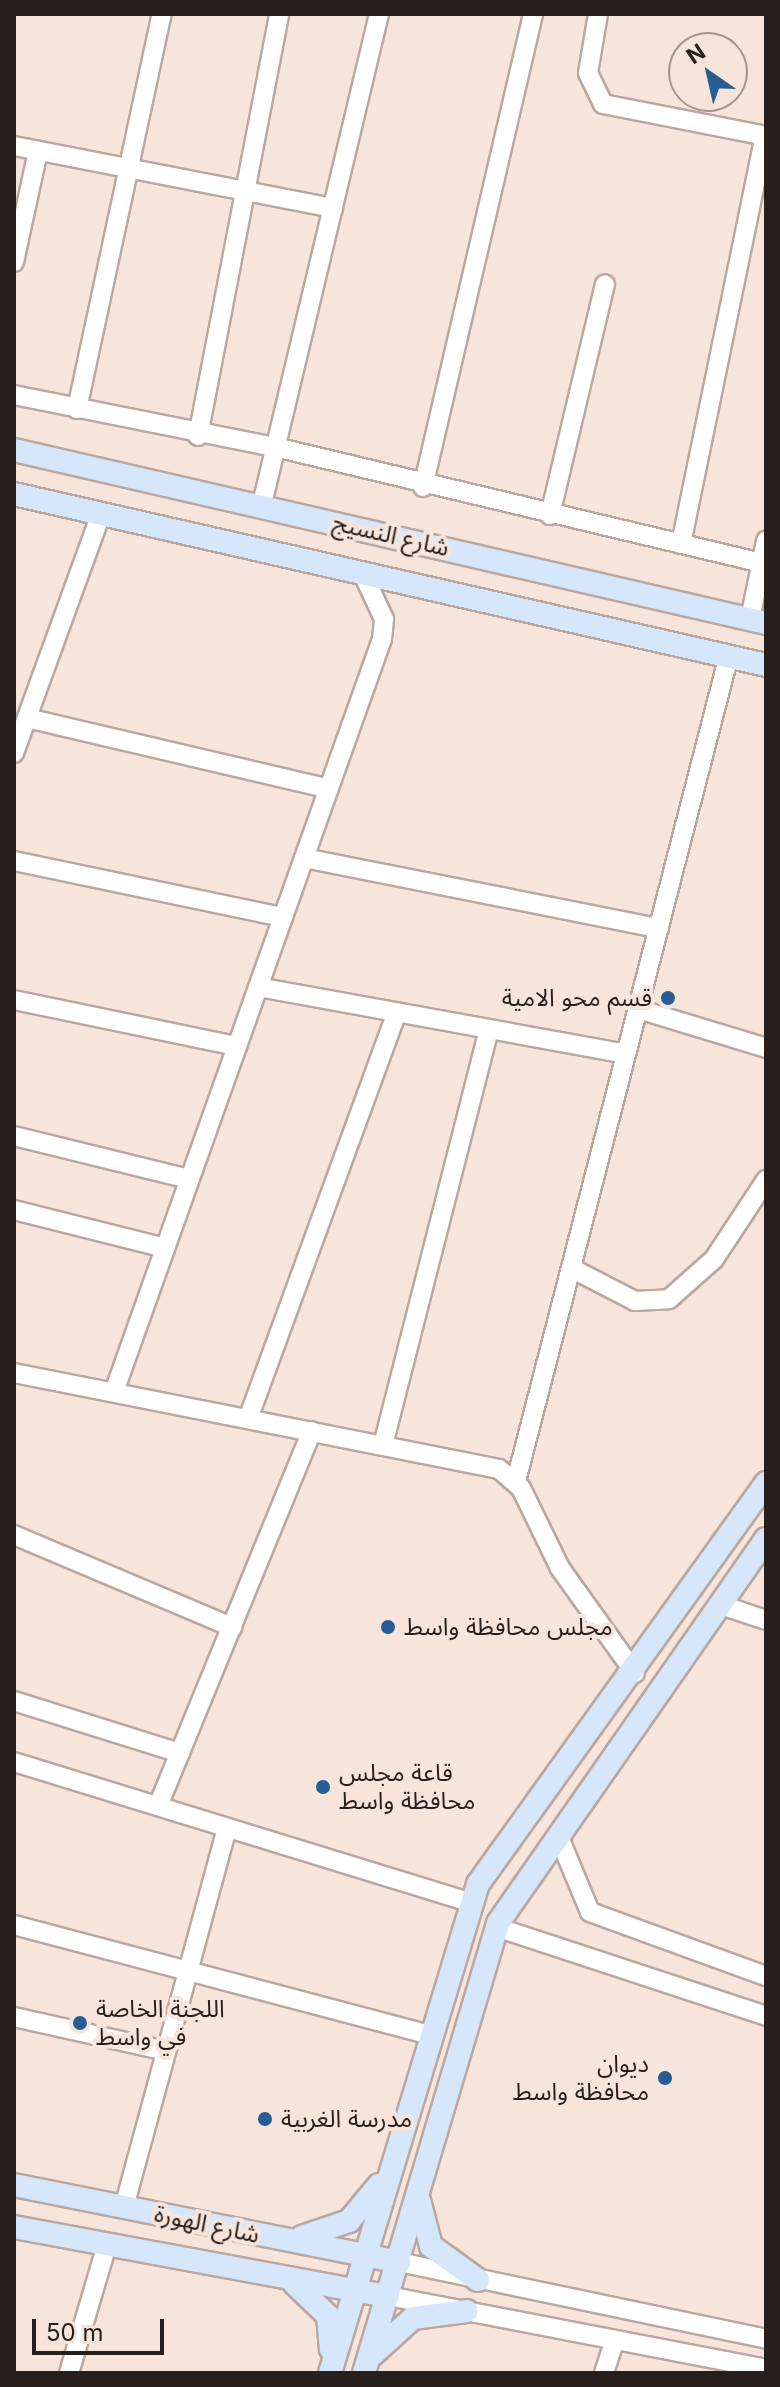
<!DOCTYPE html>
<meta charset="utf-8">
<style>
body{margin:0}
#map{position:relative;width:780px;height:2387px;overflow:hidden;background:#f7e4db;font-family:Inter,"Noto Sans Arabic",sans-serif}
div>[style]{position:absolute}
.roads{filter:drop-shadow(2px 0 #baa8a0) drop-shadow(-2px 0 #baa8a0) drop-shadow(0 2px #baa8a0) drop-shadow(0 -2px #baa8a0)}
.minor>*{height:18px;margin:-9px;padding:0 9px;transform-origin:9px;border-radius:9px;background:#fff}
.major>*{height:22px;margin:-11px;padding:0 11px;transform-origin:11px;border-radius:11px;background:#d6e7fc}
.dots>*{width:22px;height:22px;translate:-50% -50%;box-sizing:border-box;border:4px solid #f7e4db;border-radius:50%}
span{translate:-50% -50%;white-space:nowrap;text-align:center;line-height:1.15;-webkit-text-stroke:8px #f7e4db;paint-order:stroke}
.street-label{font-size:24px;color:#261f1c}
.poi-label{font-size:24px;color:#261f1c}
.right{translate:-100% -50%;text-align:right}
.left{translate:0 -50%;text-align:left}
.frame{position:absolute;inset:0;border:16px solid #261f1c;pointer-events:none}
.north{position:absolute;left:668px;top:32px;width:80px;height:80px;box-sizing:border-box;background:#f7e4db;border:2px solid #a3958f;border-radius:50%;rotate:326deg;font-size:22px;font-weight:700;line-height:32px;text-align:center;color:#261f1c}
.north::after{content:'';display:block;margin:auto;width:28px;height:36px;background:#275c95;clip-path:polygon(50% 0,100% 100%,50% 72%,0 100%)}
.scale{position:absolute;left:32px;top:2319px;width:132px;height:36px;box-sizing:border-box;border:4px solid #261f1c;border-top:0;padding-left:10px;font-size:24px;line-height:28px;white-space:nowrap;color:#261f1c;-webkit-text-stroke:6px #f7e4db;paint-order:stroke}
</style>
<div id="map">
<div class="roads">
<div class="minor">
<div style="left:598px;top:14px;width:60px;rotate:99.6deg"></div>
<div style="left:588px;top:73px;width:34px;rotate:64deg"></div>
<div style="left:603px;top:104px;width:166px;rotate:11.1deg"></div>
<div style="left:14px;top:146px;width:325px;rotate:11deg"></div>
<div style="left:14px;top:262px;width:114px;rotate:-77.8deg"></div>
<div style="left:14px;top:395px;width:266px;rotate:11.3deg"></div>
<div style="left:275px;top:447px;width:501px;rotate:13.4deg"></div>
<div style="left:77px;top:409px;width:404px;rotate:-77.9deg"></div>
<div style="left:198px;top:436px;width:430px;rotate:-79.1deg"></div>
<div style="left:423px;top:487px;width:486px;rotate:-76.9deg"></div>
<div style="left:262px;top:504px;width:504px;rotate:-76.57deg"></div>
<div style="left:550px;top:515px;width:237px;rotate:-76.6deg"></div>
<div style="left:681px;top:544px;width:417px;rotate:-78.4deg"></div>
<div style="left:750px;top:619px;width:80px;rotate:-78.4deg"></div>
<div style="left:27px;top:718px;width:310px;rotate:13.2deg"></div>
<div style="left:14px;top:753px;width:254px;rotate:-70deg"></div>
<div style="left:304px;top:858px;width:362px;rotate:11.2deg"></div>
<div style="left:14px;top:861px;width:275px;rotate:11.8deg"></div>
<div style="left:258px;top:987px;width:374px;rotate:10.3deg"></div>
<div style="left:14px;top:1000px;width:228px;rotate:11.7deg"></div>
<div style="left:638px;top:1009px;width:134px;rotate:16.9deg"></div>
<div style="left:14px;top:1136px;width:180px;rotate:13.8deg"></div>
<div style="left:14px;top:1210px;width:156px;rotate:14.1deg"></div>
<div style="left:571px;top:1268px;width:72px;rotate:27.3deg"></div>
<div style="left:635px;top:1301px;width:34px;rotate:-3deg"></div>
<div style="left:669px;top:1299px;width:60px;rotate:-41.6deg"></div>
<div style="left:714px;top:1259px;width:95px;rotate:-56.6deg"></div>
<div style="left:14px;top:1373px;width:494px;rotate:11.2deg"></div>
<div style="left:499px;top:1469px;width:29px;rotate:41deg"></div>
<div style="left:521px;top:1488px;width:89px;rotate:64deg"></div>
<div style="left:560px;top:1568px;width:129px;rotate:54.5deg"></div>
<div style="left:114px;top:1392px;width:799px;rotate:-70.41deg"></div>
<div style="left:382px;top:639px;width:20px;rotate:-84deg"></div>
<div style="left:384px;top:619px;width:52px;rotate:-115.1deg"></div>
<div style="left:248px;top:1419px;width:433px;rotate:-69.9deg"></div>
<div style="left:383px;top:1445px;width:429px;rotate:-75.7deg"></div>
<div style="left:516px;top:1481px;width:853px;rotate:-75.54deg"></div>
<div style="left:14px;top:1535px;width:237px;rotate:22.9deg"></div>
<div style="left:721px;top:1605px;width:47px;rotate:18.4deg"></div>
<div style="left:14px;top:1701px;width:174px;rotate:17.4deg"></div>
<div style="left:14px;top:1762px;width:477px;rotate:17.1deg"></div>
<div style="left:158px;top:1806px;width:405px;rotate:-67.7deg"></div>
<div style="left:558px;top:1835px;width:83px;rotate:67.4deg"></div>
<div style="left:590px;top:1912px;width:187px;rotate:20deg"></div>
<div style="left:14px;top:1925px;width:431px;rotate:14.8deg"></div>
<div style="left:496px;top:1927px;width:284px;rotate:18.2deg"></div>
<div style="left:14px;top:2017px;width:156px;rotate:12.6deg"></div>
<div style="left:124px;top:2207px;width:393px;rotate:-74.8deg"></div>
<div style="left:399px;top:2262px;width:375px;rotate:11.8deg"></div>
<div style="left:388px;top:2296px;width:385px;rotate:10.9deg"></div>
<div style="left:69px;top:2373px;width:134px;rotate:-73.5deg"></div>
<div style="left:604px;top:2373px;width:35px;rotate:-72deg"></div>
</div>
<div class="major">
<div style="left:14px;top:450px;width:772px;rotate:12.96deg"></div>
<div style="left:14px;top:494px;width:771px;rotate:12.81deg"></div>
<div style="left:14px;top:2185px;width:393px;rotate:11.3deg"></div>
<div style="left:419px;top:2200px;width:48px;rotate:75.4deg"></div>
<div style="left:431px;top:2246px;width:58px;rotate:35.9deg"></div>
<div style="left:14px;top:2227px;width:380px;rotate:10.5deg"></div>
<div style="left:302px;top:2237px;width:50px;rotate:-18.8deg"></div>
<div style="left:349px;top:2221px;width:47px;rotate:-50.2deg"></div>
<div style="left:294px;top:2283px;width:47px;rotate:44.1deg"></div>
<div style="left:328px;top:2316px;width:33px;rotate:85deg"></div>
<div style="left:372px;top:2355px;width:55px;rotate:-42.1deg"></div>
<div style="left:413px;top:2318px;width:54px;rotate:-7.4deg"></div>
<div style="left:330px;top:2373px;width:511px;rotate:-73.16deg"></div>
<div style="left:478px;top:1884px;width:494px;rotate:-54.3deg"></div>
<div style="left:364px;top:2373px;width:470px;rotate:-73.4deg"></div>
<div style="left:498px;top:1923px;width:468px;rotate:-55.1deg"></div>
</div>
</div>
<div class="dots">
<div style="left:668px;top:998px;background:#275c95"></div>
<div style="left:388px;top:1627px;background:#275c95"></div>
<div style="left:323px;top:1787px;background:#275c95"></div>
<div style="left:80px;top:2023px;background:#275c95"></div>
<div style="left:665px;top:2078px;background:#275c95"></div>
<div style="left:265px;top:2119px;background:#275c95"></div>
</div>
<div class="street-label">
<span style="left:391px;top:535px;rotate:13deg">شارع النسيج</span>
<span style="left:207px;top:2224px;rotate:12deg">شارع الهورة</span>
</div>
<div class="poi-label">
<span class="right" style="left:652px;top:998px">قسم محو الامية</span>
<span class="left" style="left:404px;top:1627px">مجلس محافظة واسط</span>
<span class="left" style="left:339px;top:1787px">قاعة مجلس<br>محافظة واسط</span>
<span class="left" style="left:96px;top:2023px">اللجنة الخاصة<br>في واسط</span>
<span class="right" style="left:649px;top:2078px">ديوان<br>محافظة واسط</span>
<span class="left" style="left:281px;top:2119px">مدرسة الغربية</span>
</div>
<div class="frame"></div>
<div class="north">N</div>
<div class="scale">50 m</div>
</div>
